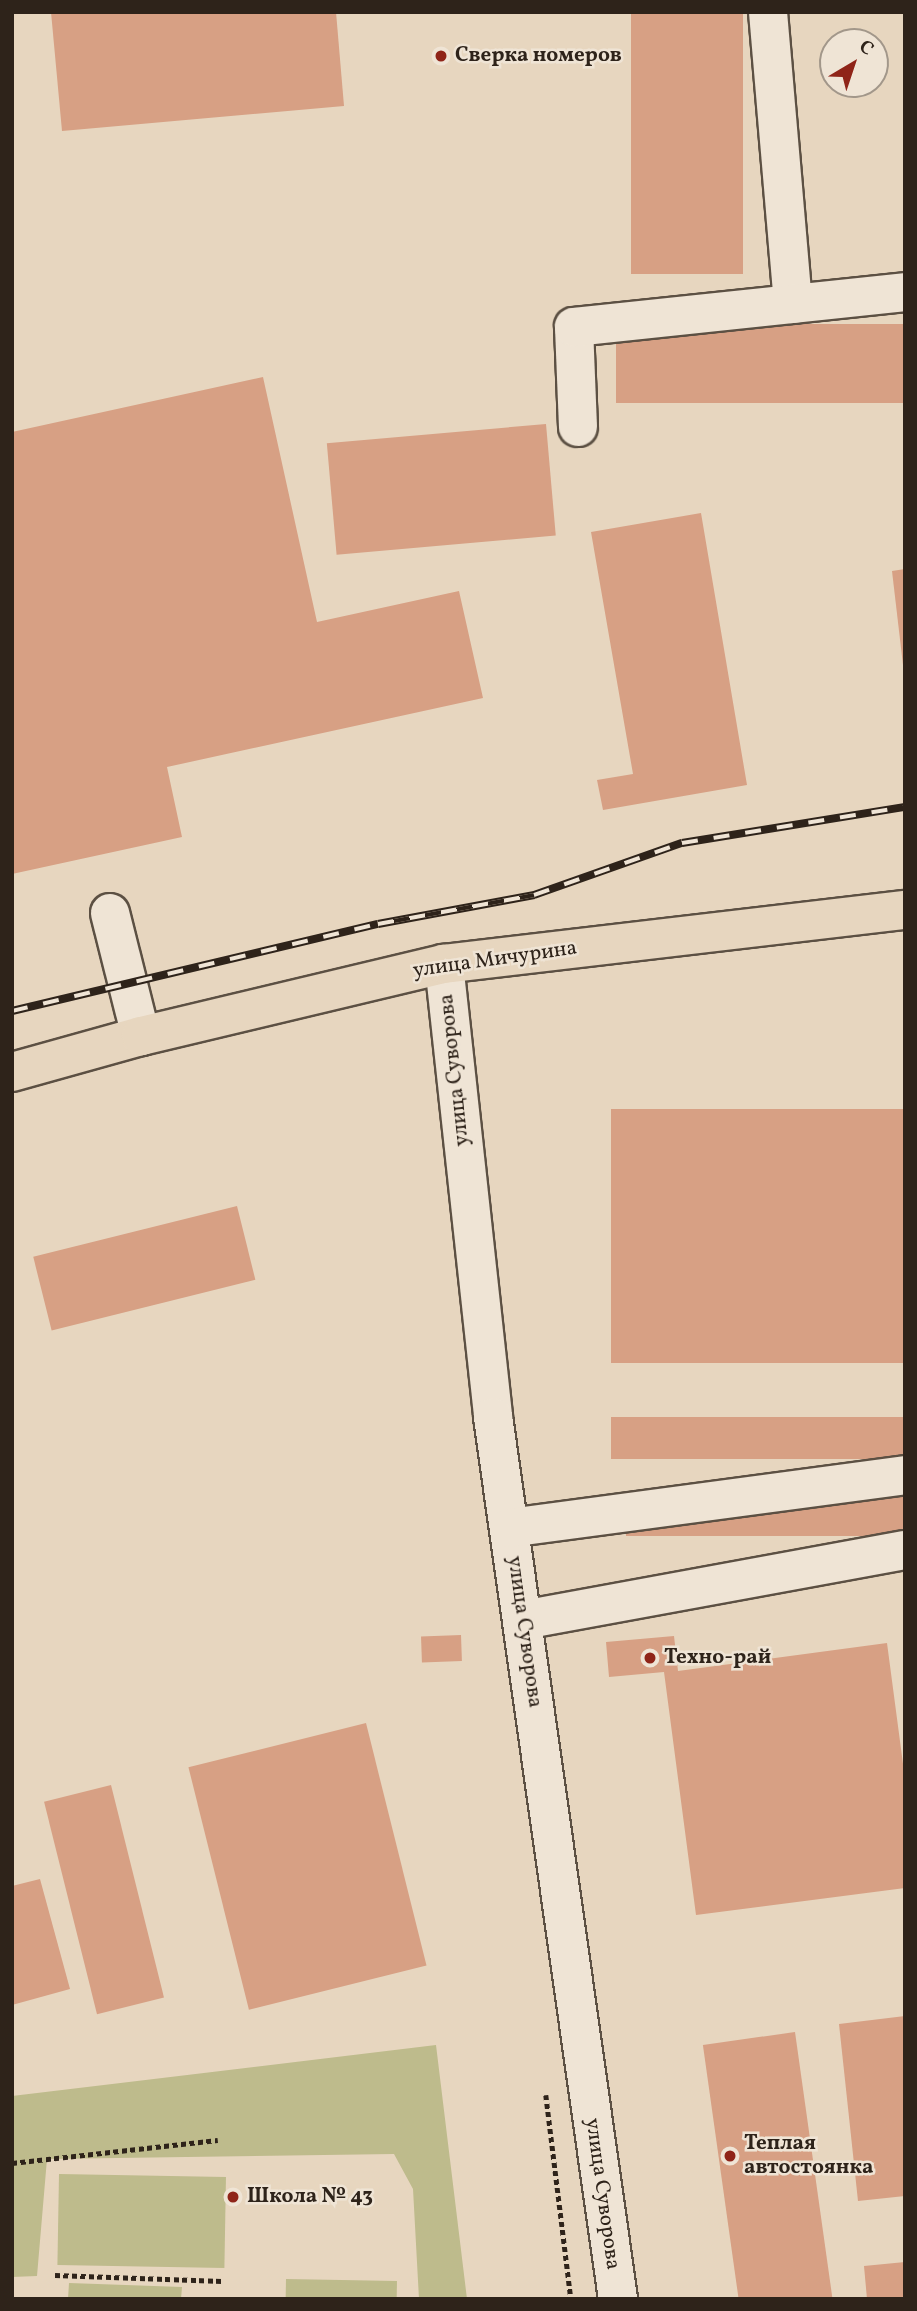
<!DOCTYPE html>
<meta charset="utf-8">
<style>
body{margin:0}
#map{position:relative;width:917px;height:2311px;overflow:hidden;background:#e7d6bf;font-family:Vollkorn,serif}
div>[style]{position:absolute}
.green>*{inset:0;background:#bebb8c;transform-origin:0 0}
.building>*{inset:0;background:#d7a084;transform-origin:0 0}
.path>*{height:4.5px;margin-top:-2.25px;transform-origin:0;background:repeating-linear-gradient(90deg,#2e231a 0 5px,transparent 0 8.5px)}
.roads{filter:drop-shadow(2px 0 #5c5043) drop-shadow(-2px 0 #5c5043) drop-shadow(0 2px #5c5043) drop-shadow(0 -2px #5c5043)}
.minor>*{height:38px;margin:-19px;padding:0 19px;transform-origin:19px;border-radius:19px;background:#efe4d5}
.major>*{height:38px;margin:-19px;padding:0 19px;transform-origin:19px;border-radius:19px;background:#e7d6bf}
.rail>*{height:8px;margin-top:-4px;transform-origin:0;background:repeating-linear-gradient(90deg,#efe4d5 0 16px,#2e231a 0 32px);box-sizing:border-box;border-block:2px solid #2e231a}
.dots>*{width:19px;height:19px;translate:-50% -50%;box-sizing:border-box;border:4px solid #efe4d5;border-radius:50%}
span{translate:-50% -50%;white-space:nowrap;text-align:center;line-height:1.15;-webkit-text-stroke:5px #efe4d5;paint-order:stroke}
.poi-label{font-size:21px;color:#2e231a;font-weight:700}
.left{translate:0 -50%;text-align:left}
.street-label{font-size:21px;color:#2e231a}
.frame{position:absolute;inset:0;border:14px solid #2e231a;pointer-events:none}
.north{position:absolute;left:819px;top:28px;width:70px;height:70px;box-sizing:border-box;background:#efe4d5;border:2px solid #a2978a;border-radius:50%;rotate:39deg;font-size:19px;font-weight:700;line-height:28px;text-align:center;color:#2e231a}
.north::after{content:'';display:block;margin:auto;width:24px;height:32px;background:#8f2418;clip-path:polygon(50% 0,100% 100%,50% 72%,0 100%)}
</style>
<div id="map">
<div class="green">
<div style="clip-path:polygon(436px 2045px,467px 2299px,419px 2299px,413px 2189px,394px 2154px,47px 2159px,37px 2276px,12px 2277px,12px 2096px)"></div>
<div style="left:59px;top:2174px;width:167px;height:91px;rotate:1deg"></div>
<div style="left:286px;top:2279px;width:111px;height:20px;rotate:1deg"></div>
<div style="clip-path:polygon(69px 2283px,182px 2287px,181px 2299px,68px 2299px)"></div>
</div>
<div class="building">
<div style="clip-path:polygon(51px 12px,336px 12px,344px 106px,62px 131px)"></div>
<div style="left:631px;top:12px;width:112px;height:262px"></div>
<div style="left:905px;top:324px;width:79px;height:289px;rotate:90deg"></div>
<div style="clip-path:polygon(263px 377px,317px 622px,459px 591px,483px 698px,167px 767px,182px 837px,12px 874px,12px 432px)"></div>
<div style="left:546px;top:424px;width:112px;height:220px;rotate:85deg"></div>
<div style="clip-path:polygon(701px 513px,747px 785px,603px 810px,597px 780px,633px 774px,591px 532px)"></div>
<div style="clip-path:polygon(905px 569px,905px 665px,903px 665px,892px 571px)"></div>
<div style="left:905px;top:1109px;width:254px;height:294px;rotate:90deg"></div>
<div style="left:237px;top:1206px;width:76px;height:210px;rotate:76deg"></div>
<div style="left:905px;top:1417px;width:42px;height:294px;rotate:90deg"></div>
<div style="left:905px;top:1493px;width:43px;height:279px;rotate:90deg"></div>
<div style="left:461px;top:1635px;width:26px;height:40px;rotate:88deg"></div>
<div style="clip-path:polygon(674px 1636px,678px 1671px,887px 1643px,905px 1779px,905px 1888px,696px 1915px,664px 1672px,609px 1677px,606px 1642px)"></div>
<div style="left:366px;top:1723px;width:250px;height:183px;rotate:76deg"></div>
<div style="left:111px;top:1785px;width:219px;height:69px;rotate:76deg"></div>
<div style="clip-path:polygon(40px 1879px,70px 1989px,12px 2005px,12px 1886px)"></div>
<div style="clip-path:polygon(905px 2016px,905px 2196px,858px 2201px,839px 2024px)"></div>
<div style="left:795px;top:2032px;width:269px;height:93px;rotate:82deg"></div>
<div style="clip-path:polygon(905px 2262px,905px 2299px,867px 2299px,864px 2266px)"></div>
</div>
<div class="path">
<div style="left:546px;top:2095px;width:206px;rotate:83deg"></div>
<div style="left:12px;top:2163px;width:207px;rotate:-6.4deg"></div>
<div style="left:55px;top:2275px;width:167px;rotate:2.1deg"></div>
</div>
<div class="roads">
<div class="minor">
<div style="left:768px;top:12px;width:293px;rotate:85.1deg"></div>
<div style="left:578px;top:427px;width:100px;rotate:-92.3deg"></div>
<div style="left:574px;top:327px;width:333px;rotate:-6deg"></div>
<div style="left:110px;top:913px;width:127px;rotate:75.9deg"></div>
<div style="left:444px;top:964px;width:456px;rotate:83.8deg"></div>
<div style="left:493px;top:1417px;width:891px;rotate:81.93deg"></div>
<div style="left:509px;top:1528px;width:400px;rotate:-7.6deg"></div>
<div style="left:523px;top:1620px;width:388px;rotate:-10.4deg"></div>
</div>
<div class="major">
<div style="left:12px;top:1072px;width:134px;rotate:-15.6deg"></div>
<div style="left:141px;top:1036px;width:311px;rotate:-13.4deg"></div>
<div style="left:444px;top:964px;width:464px;rotate:-6.7deg"></div>
</div>
</div>
<div class="rail">
<div style="left:12px;top:1011px;width:376px;rotate:-13.4deg"></div>
<div style="left:378px;top:924px;width:159px;rotate:-10.5deg"></div>
<div style="left:534px;top:895px;width:157px;rotate:-19.4deg"></div>
<div style="left:682px;top:843px;width:226px;rotate:-9.2deg"></div>
</div>
<div class="dots">
<div style="left:441px;top:56px;background:#8f2418"></div>
<div style="left:650px;top:1658px;background:#8f2418"></div>
<div style="left:730px;top:2156px;background:#8f2418"></div>
<div style="left:233px;top:2197px;background:#8f2418"></div>
</div>
<div class="poi-label">
<span class="left" style="left:455px;top:56px">Сверка номеров</span>
<span class="left" style="left:664px;top:1658px">Техно-рай</span>
<span class="left" style="left:744px;top:2156px">Теплая<br>автостоянка</span>
<span class="left" style="left:247px;top:2197px">Школа № 43</span>
</div>
<div class="street-label">
<span style="left:495px;top:960px;rotate:-8deg">улица Мичурина</span>
<span style="left:455px;top:1070px;rotate:-96deg">улица Суворова</span>
<span style="left:524px;top:1632px;rotate:82deg">улица Суворова</span>
<span style="left:602px;top:2194px;rotate:82deg">улица Суворова</span>
</div>
<div class="frame"></div>
<div class="north">С</div>
</div>
